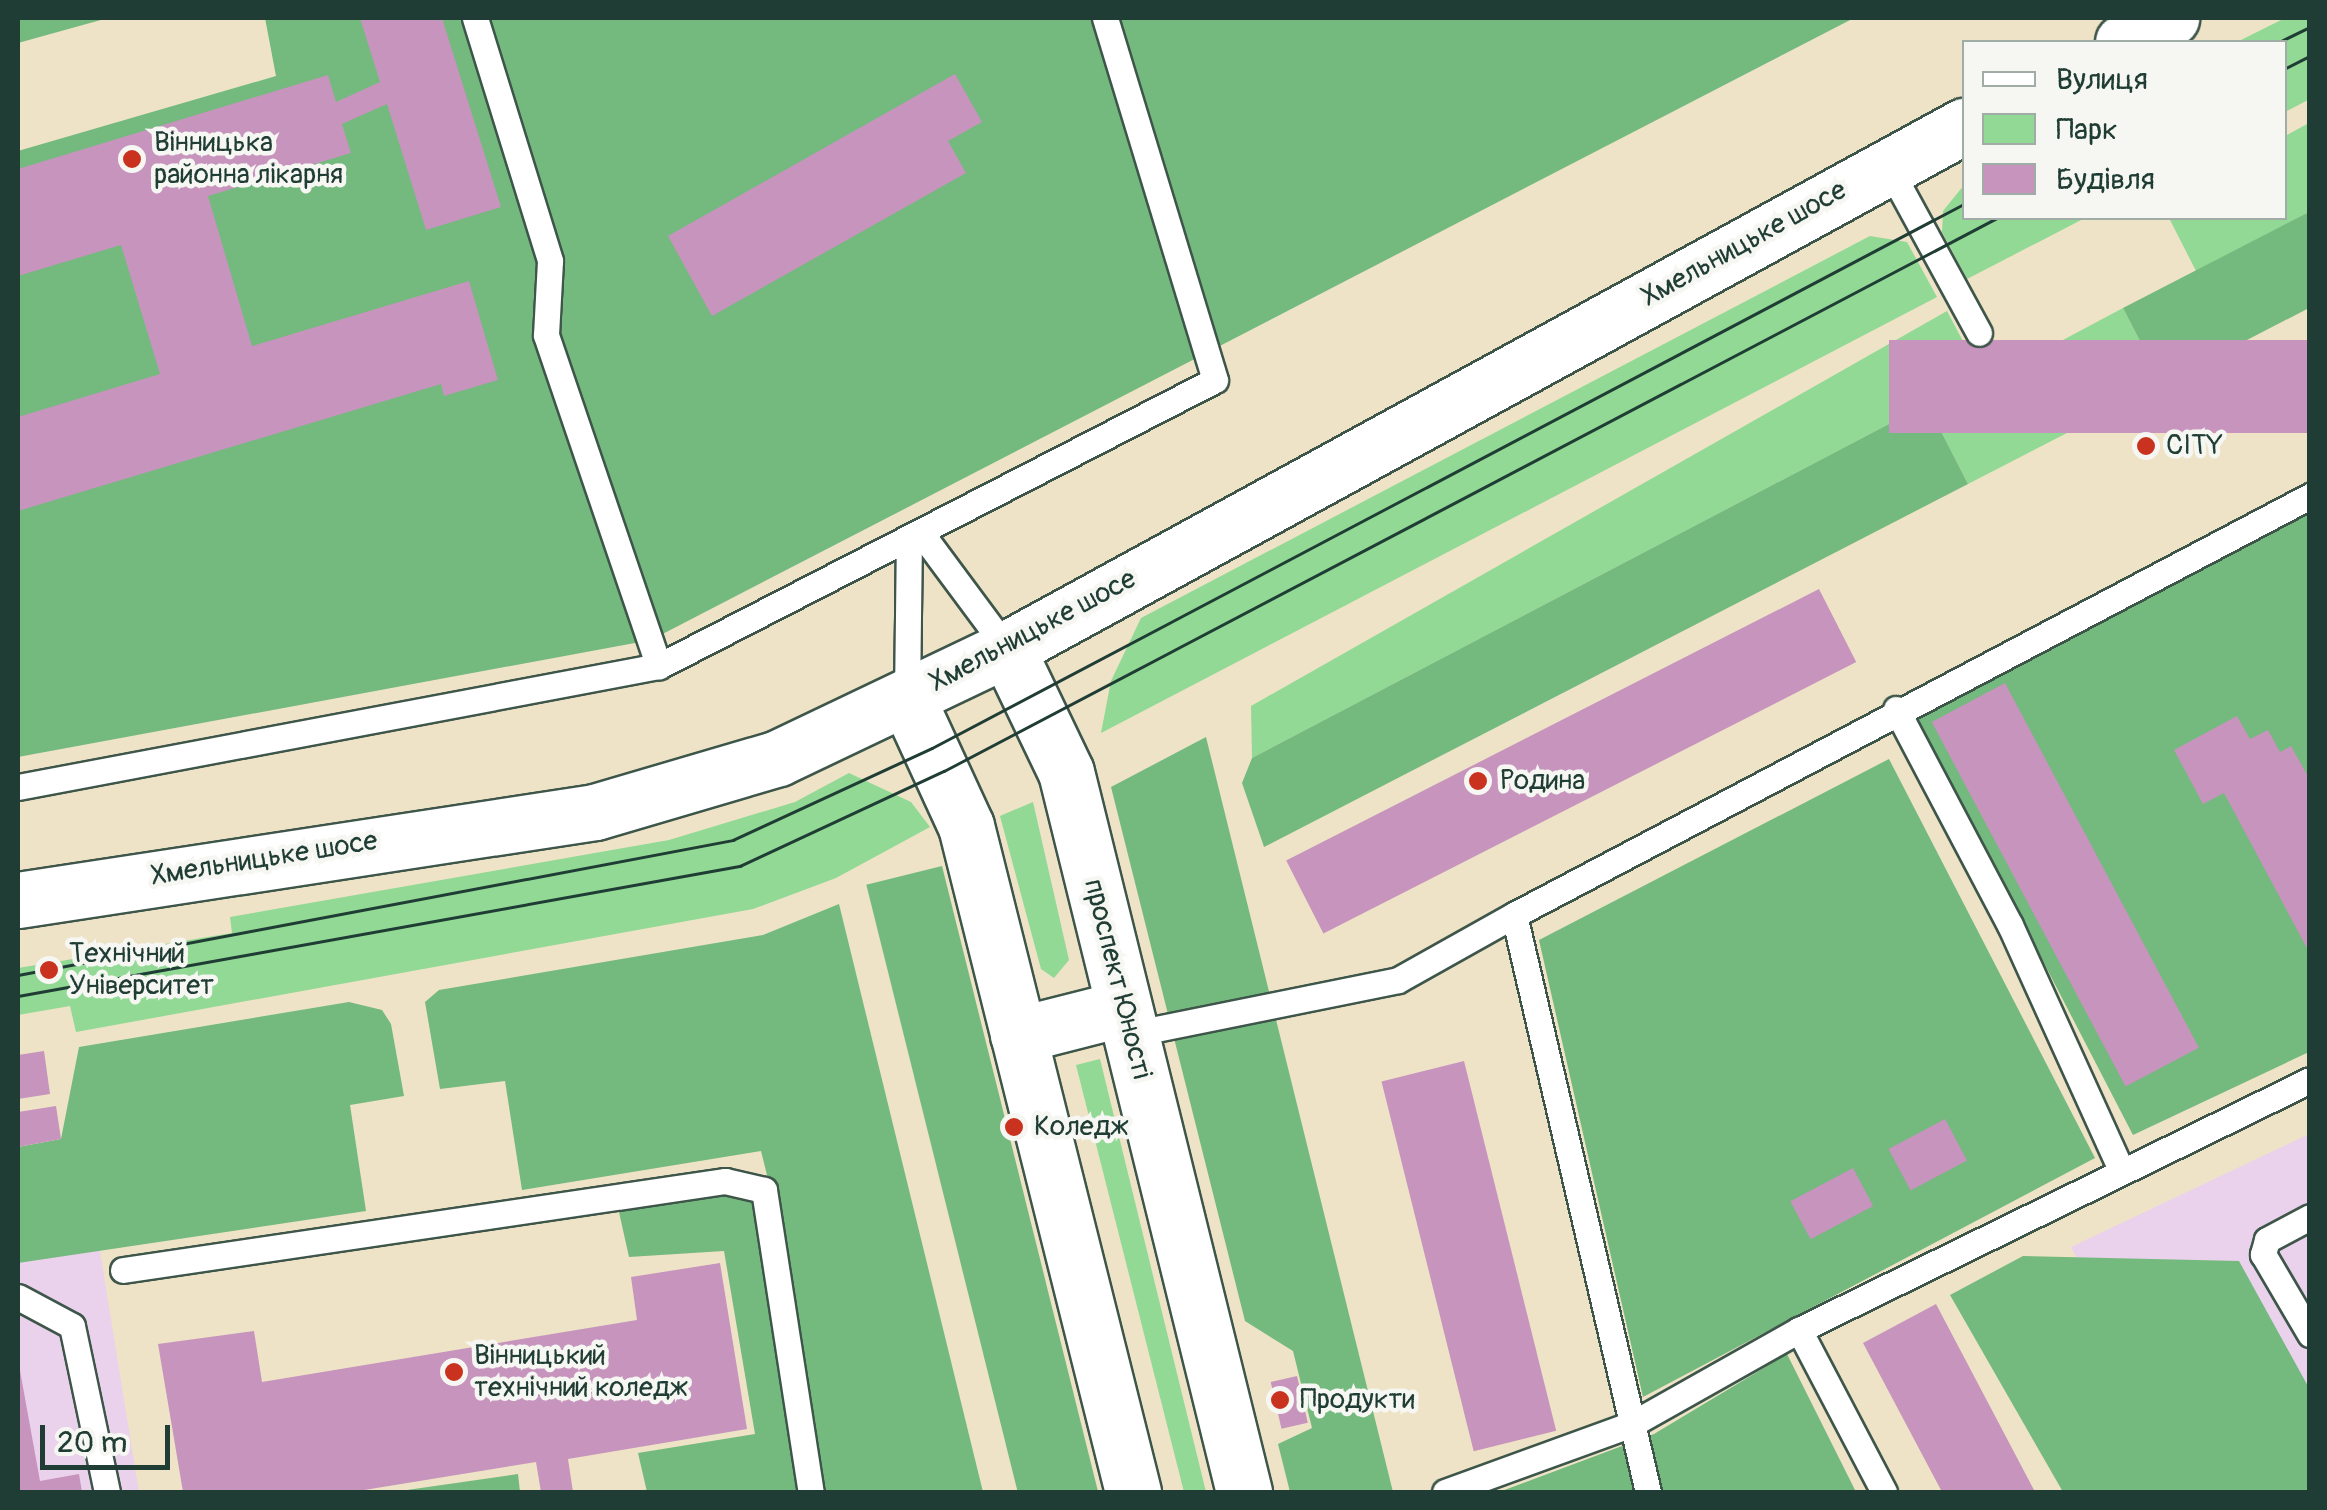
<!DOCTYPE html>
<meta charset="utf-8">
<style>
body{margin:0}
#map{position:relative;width:2327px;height:1510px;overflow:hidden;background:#eee3c7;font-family:Pangolin,sans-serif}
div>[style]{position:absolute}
.built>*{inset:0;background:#ead1ec}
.green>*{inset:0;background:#91d994}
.forest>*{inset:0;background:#74b97e;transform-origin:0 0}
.building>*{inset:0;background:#c694bd;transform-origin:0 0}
.roads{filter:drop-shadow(2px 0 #3e564a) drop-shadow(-2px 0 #3e564a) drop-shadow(0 2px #3e564a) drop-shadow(0 -2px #3e564a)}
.service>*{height:25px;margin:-12.5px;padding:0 12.5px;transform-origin:12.5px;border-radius:12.5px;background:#fff}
.secondary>*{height:55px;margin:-27.5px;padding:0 27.5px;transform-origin:27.5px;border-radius:27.5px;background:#fff}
.primary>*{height:55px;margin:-27.5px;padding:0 27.5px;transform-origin:27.5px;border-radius:27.5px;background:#fff}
.tram>*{height:2.5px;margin:-1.25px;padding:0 1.25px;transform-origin:1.25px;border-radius:1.25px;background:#1f3d34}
.dots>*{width:28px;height:28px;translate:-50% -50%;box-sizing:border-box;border:5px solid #f6f6f2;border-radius:50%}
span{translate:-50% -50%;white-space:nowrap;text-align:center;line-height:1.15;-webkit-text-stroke:9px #f6f6f2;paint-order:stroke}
.poi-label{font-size:28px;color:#1f3d34}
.left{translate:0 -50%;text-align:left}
.street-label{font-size:28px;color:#1f3d34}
.frame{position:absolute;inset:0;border:20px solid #1f3d34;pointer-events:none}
.legend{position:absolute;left:1962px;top:40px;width:325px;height:180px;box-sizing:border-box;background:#f6f6f2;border:2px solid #a0aca6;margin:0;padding:12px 18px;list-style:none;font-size:30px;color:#1f3d34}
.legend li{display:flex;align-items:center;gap:20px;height:50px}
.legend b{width:50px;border:2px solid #a0aca6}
.scale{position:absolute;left:40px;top:1425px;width:130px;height:45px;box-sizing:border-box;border:5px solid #1f3d34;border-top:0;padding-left:12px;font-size:30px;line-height:35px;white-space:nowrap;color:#1f3d34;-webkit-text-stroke:8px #f6f6f2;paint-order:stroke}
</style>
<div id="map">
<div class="built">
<div style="clip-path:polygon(2309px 1134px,2309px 1492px,2201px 1492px,2071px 1247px)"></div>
<div style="clip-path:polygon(92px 1202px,139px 1492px,18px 1492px,18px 1212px)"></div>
</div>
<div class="green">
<div style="clip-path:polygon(2285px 18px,2309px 18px,2310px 99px,2285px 112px,2284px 42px,2237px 42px)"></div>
<div style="clip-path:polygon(2309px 123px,2309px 212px,2196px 271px,2169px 218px,2284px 218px,2285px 136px)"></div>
<div style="clip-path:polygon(1964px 185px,1964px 218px,2085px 218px,1967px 279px,1942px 232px,1943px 211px)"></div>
<div style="clip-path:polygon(1870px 236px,1907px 242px,1937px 297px,1101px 733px,1111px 681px,1141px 618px)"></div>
<div style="clip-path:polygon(2123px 308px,2162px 384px,1968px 484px,1927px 404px,1252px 758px,1251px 706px,1947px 311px,1974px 362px,2001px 373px)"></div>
<div style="clip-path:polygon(849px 773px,911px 802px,930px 827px,836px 878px,753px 909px,76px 1032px,70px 1006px,18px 1015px,18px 968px,232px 933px,230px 917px,669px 840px,795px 802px)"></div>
<div style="clip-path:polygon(1033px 802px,1069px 960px,1054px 978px,1041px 969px,1000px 816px)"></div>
<div style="clip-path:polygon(1100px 1059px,1206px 1492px,1184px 1492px,1076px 1065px)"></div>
</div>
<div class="forest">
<div style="clip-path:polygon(18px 18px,108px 18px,18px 43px)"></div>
<div style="clip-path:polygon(265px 18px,1854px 18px,651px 640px,18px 757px,18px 151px,276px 76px)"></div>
<div style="clip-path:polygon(2309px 212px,2309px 308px,2162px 384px,2123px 308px)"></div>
<div style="clip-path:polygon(1927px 404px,1968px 484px,1264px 847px,1242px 783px,1252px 758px)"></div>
<div style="clip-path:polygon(2309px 511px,2309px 1052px,2133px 1135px,1915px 714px)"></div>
<div style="clip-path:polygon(1206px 737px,1393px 1492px,1290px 1492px,1278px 1444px,1312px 1428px,1293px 1351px,1245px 1321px,1111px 787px)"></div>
<div style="clip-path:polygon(1889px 759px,2095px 1158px,1643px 1397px,1539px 940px)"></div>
<div style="left:942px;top:866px;width:645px;height:78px;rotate:76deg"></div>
<div style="clip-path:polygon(839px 904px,983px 1492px,647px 1492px,638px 1453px,755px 1434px,724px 1251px,629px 1257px,619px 1212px,768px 1179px,761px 1151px,522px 1190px,505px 1081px,440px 1089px,425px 1002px,439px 990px,763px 935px)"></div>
<div style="clip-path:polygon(349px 1002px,382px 1010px,391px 1024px,404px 1096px,350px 1105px,366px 1211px,18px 1263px,18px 1147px,61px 1139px,79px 1047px)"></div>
<div style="clip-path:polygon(2023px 1256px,2239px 1261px,2309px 1388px,2309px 1492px,2063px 1492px,1950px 1295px)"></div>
<div style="clip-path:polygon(1787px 1354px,1856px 1492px,1499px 1492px,1654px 1434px)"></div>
<div style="clip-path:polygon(518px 1474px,520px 1492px,393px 1492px)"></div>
</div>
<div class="building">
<div style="clip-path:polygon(360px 18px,442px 18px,501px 207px,426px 230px,387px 104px,342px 124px,351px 153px,208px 196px,252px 346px,469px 281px,498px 380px,444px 396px,441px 384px,18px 511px,18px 417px,160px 374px,121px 245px,18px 276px,18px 169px,328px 75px,336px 102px,380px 82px)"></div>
<div style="clip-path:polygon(955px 74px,982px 122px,948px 141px,966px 173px,712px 316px,668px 236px)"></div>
<div style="left:2310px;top:340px;width:93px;height:421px;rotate:90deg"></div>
<div style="left:1819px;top:589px;width:82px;height:598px;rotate:63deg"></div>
<div style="left:2005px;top:683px;width:413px;height:83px;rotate:62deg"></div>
<div style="clip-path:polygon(2237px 716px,2250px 739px,2268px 730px,2280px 752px,2291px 746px,2310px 780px,2310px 954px,2224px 793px,2203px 804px,2174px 750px)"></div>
<div style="clip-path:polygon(44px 1051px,50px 1094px,18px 1099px,18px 1055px)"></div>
<div style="left:1464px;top:1061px;width:381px;height:85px;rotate:76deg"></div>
<div style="clip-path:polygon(56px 1106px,61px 1139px,18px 1147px,18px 1112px)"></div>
<div style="left:1945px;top:1119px;width:47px;height:64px;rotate:62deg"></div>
<div style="left:1853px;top:1168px;width:43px;height:71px;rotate:62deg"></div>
<div style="clip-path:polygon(720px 1263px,747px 1429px,568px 1459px,573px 1492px,541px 1492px,536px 1462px,352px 1492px,183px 1492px,158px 1344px,254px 1331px,262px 1382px,637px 1320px,631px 1277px)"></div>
<div style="clip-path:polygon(1936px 1304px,2035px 1492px,1942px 1492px,1863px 1343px)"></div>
<div style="clip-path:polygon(19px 1365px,40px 1481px,79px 1474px,82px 1492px,18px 1492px)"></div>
<div style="left:1297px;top:1376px;width:48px;height:27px;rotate:77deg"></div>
</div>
<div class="roads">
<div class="service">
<div style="left:475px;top:18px;width:254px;rotate:72.8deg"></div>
<div style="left:550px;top:261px;width:74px;rotate:93.1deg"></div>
<div style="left:546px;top:335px;width:350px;rotate:71.2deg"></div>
<div style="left:1888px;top:166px;width:190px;rotate:61.4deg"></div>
<div style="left:921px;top:533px;width:144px;rotate:53.4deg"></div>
<div style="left:907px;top:698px;width:159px;rotate:-89.3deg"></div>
<div style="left:1896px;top:709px;width:244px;rotate:62.2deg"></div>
<div style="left:2010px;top:925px;width:269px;rotate:65.6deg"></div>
<div style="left:18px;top:787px;width:652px;rotate:-10.69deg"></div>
<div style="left:659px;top:666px;width:625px;rotate:-27.22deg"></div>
<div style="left:1215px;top:380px;width:378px;rotate:-106.9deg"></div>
<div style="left:1131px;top:1034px;width:272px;rotate:-11.4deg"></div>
<div style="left:1398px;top:980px;width:133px;rotate:-29.3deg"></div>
<div style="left:2310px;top:1217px;width:49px;rotate:151.9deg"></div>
<div style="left:2267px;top:1240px;width:15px;rotate:106deg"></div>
<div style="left:2263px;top:1254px;width:93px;rotate:59.6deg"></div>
<div style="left:123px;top:1270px;width:609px;rotate:-8.41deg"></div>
<div style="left:725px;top:1181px;width:40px;rotate:13deg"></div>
<div style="left:764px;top:1190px;width:306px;rotate:81.2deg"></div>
<div style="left:18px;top:1297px;width:61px;rotate:28.2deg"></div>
<div style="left:72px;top:1326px;width:170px;rotate:78.1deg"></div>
<div style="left:1799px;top:1330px;width:183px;rotate:62.3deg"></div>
<div style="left:1445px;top:1492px;width:199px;rotate:-20deg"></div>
<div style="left:1632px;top:1424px;width:192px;rotate:-29.4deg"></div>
<div style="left:1799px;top:1330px;width:569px;rotate:-26.07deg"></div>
<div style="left:1648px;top:1492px;width:592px;rotate:-103.07deg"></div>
<div style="left:1514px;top:915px;width:900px;rotate:-27.76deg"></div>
</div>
<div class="secondary">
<div style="left:1007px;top:649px;width:136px;rotate:64.4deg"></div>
<div style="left:1066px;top:772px;width:742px;rotate:76.11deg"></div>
<div style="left:907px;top:698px;width:141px;rotate:65.3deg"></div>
<div style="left:966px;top:826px;width:687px;rotate:75.92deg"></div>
<div style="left:1018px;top:1035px;width:109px;rotate:-14.3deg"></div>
</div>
<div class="primary">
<div style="left:2123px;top:42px;width:54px;rotate:-26.6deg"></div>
<div style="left:18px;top:900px;width:584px;rotate:-8.67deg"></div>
<div style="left:595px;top:812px;width:191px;rotate:-16.4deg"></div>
<div style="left:778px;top:758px;width:254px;rotate:-25.5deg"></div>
<div style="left:1007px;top:649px;width:1091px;rotate:-28.66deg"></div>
</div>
</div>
<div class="tram">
<div style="left:2279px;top:42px;width:34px;rotate:-26deg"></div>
<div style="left:2284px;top:69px;width:29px;rotate:-27deg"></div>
<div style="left:18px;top:975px;width:728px;rotate:-10.69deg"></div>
<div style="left:733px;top:840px;width:219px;rotate:-24.8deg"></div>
<div style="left:932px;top:748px;width:1167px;rotate:-27.8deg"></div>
<div style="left:18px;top:996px;width:734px;rotate:-10.21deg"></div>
<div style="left:740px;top:866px;width:225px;rotate:-25deg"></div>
<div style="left:944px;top:771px;width:1189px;rotate:-27.71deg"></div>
</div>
<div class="dots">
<div style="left:132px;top:159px;background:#c8321e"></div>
<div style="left:2146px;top:446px;background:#c8321e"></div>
<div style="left:1478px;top:781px;background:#c8321e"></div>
<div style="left:49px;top:970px;background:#c8321e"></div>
<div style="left:1014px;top:1127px;background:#c8321e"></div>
<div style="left:454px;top:1372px;background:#c8321e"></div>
<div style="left:1280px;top:1400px;background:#c8321e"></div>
</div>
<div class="poi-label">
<span class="left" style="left:154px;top:159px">Вінницька<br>районна лікарня</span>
<span class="left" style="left:2166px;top:446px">CITY</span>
<span class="left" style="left:1500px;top:781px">Родина</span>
<span class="left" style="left:69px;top:970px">Технічний<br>Університет</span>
<span class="left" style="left:1034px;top:1127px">Коледж</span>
<span class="left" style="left:474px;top:1372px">Вінницький<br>технічний коледж</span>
<span class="left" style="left:1300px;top:1400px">Продукти</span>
</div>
<div class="street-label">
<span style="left:1744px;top:244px;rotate:-29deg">Хмельницьке шосе</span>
<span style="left:1033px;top:631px;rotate:-28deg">Хмельницьке шосе</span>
<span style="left:264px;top:859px;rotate:-9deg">Хмельницьке шосе</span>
<span style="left:1117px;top:979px;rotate:76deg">проспект Юності</span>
</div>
<div class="frame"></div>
<ul class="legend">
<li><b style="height:12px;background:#fff"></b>Вулиця</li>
<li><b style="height:28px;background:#91d994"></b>Парк</li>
<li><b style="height:28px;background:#c694bd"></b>Будівля</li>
</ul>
<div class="scale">20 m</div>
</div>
